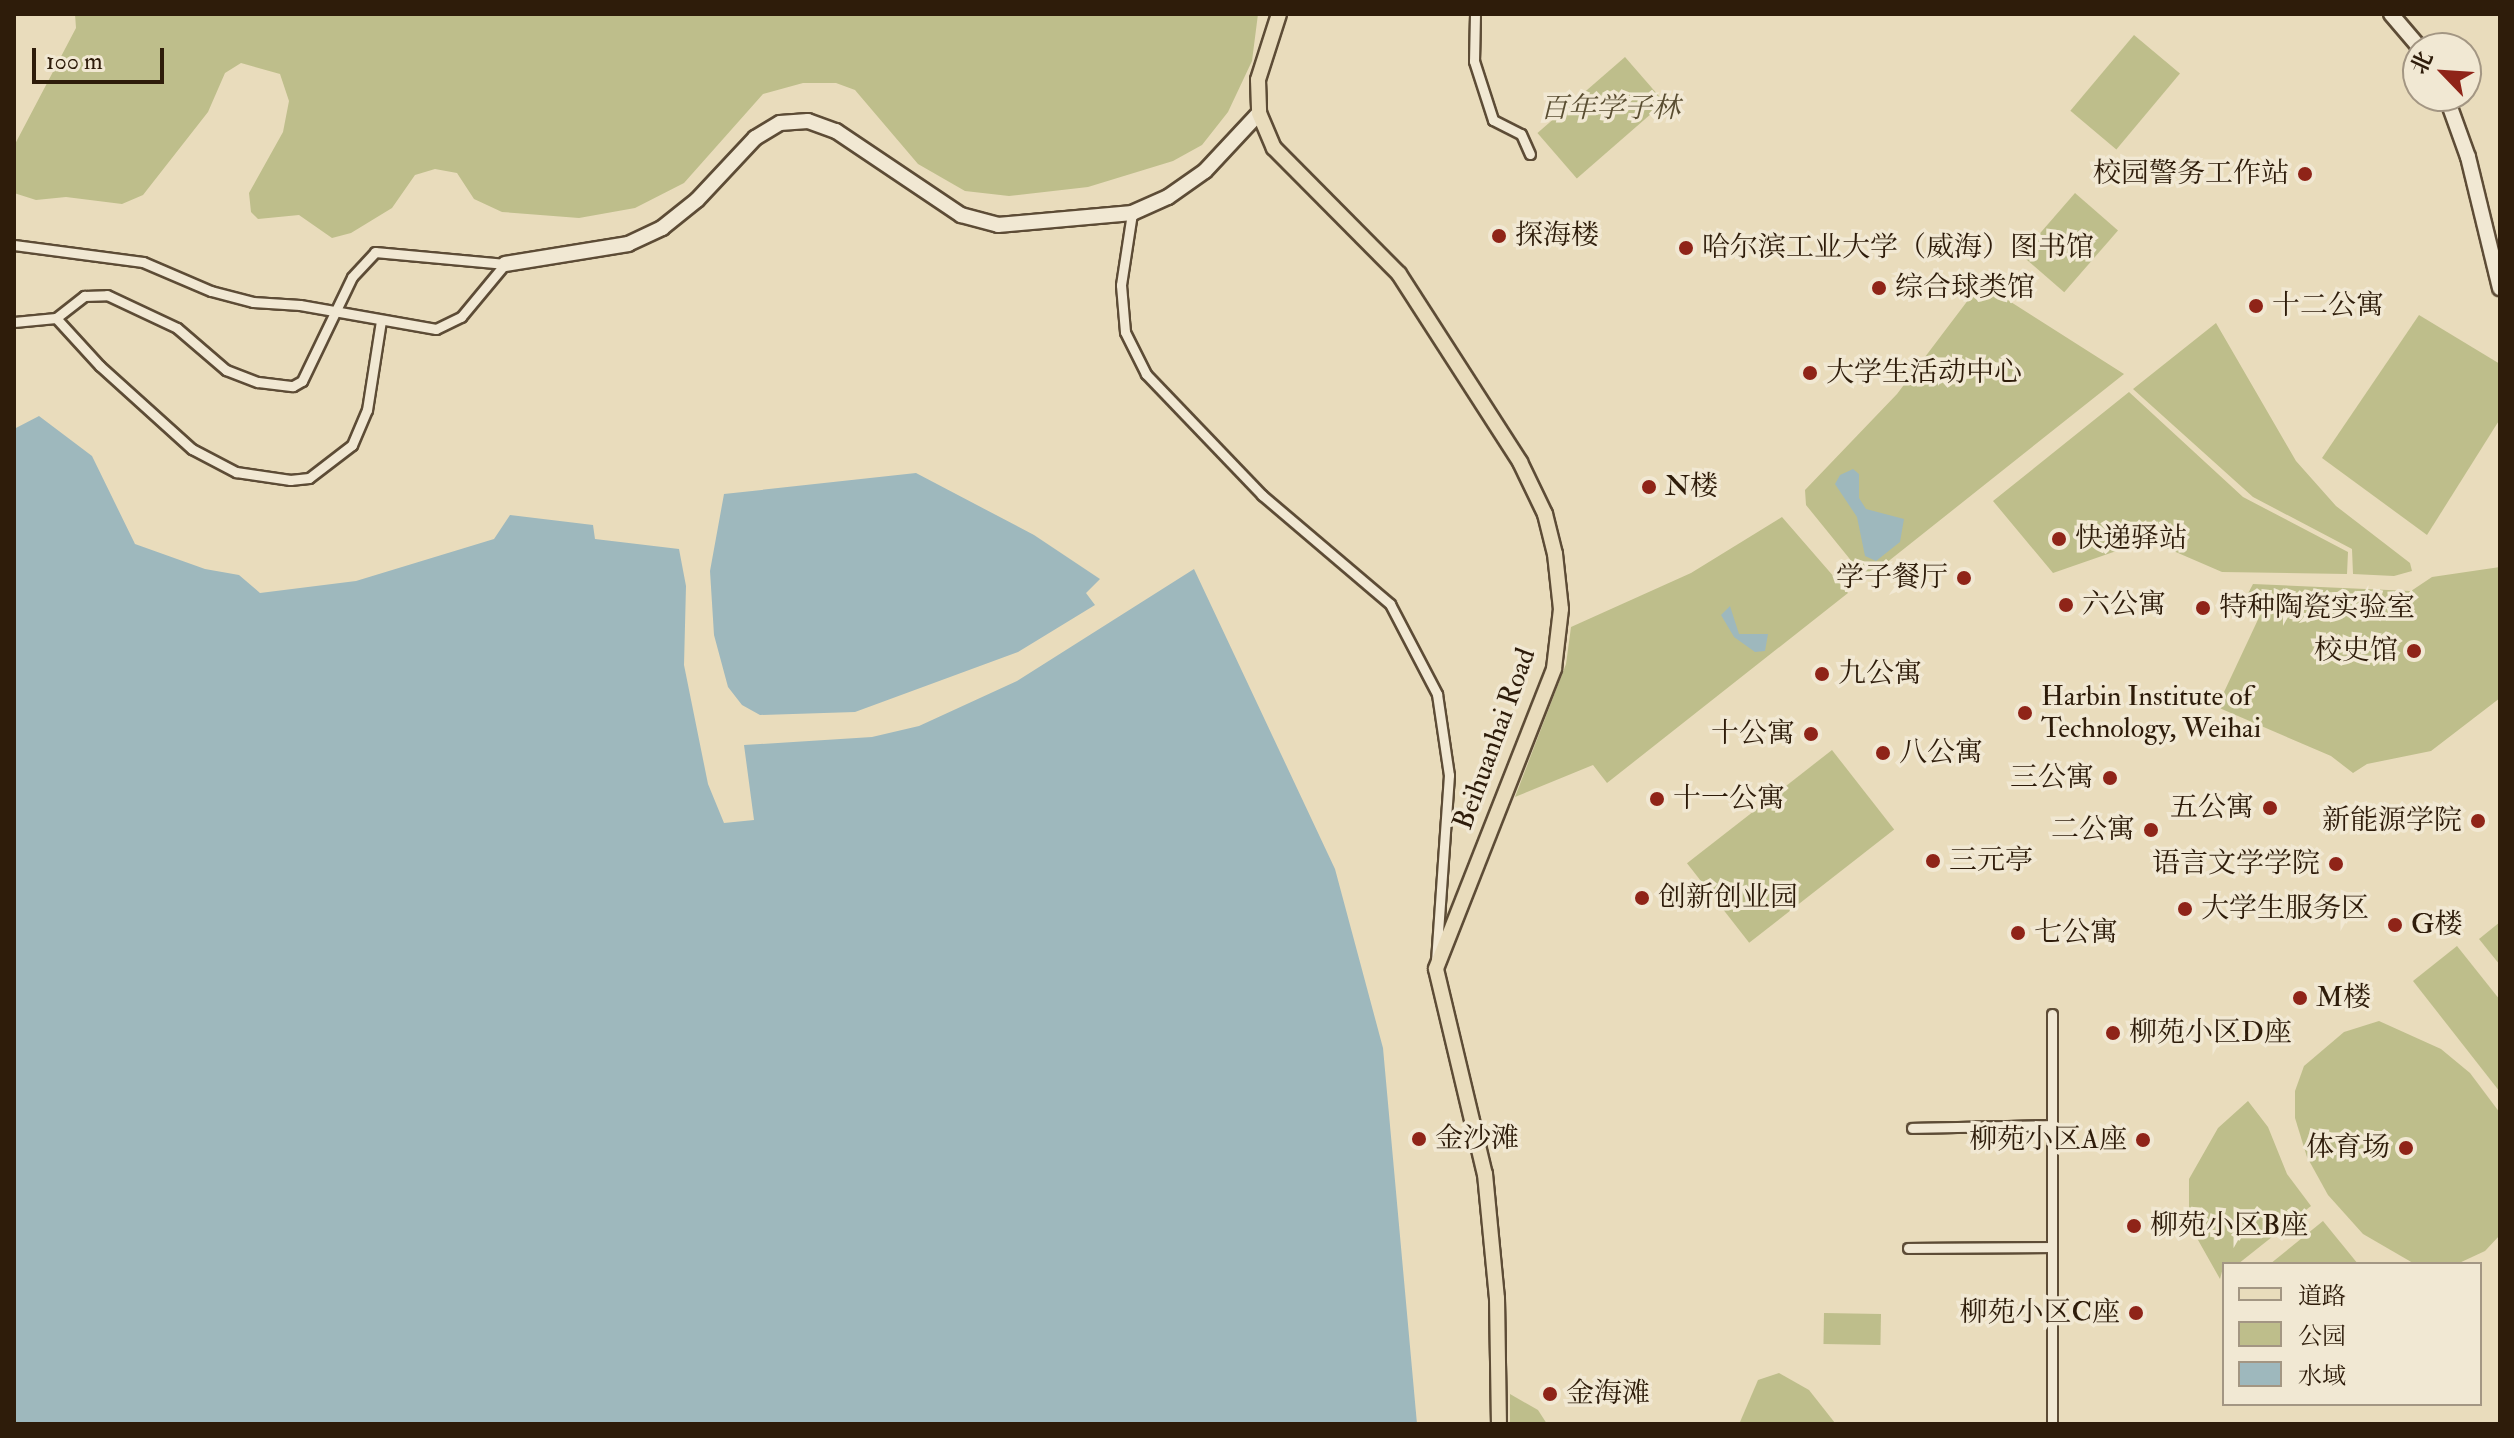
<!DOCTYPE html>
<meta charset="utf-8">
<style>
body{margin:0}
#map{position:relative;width:2514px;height:1438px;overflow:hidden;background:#e9dcbc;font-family:"IM FELL Double Pica","Noto Serif SC",serif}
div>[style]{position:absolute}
.green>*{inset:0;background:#bebe8b;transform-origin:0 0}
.water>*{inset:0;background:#9eb8bd}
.roads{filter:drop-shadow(2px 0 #5d4c36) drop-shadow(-2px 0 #5d4c36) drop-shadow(0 2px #5d4c36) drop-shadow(0 -2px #5d4c36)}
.street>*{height:9px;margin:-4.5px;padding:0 4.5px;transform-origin:4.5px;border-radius:4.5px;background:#f1e8d3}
.secondary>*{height:14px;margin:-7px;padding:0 7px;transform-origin:7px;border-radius:7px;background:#f1e8d3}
.primary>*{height:14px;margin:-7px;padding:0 7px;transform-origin:7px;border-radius:7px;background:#e9dcbc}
.dots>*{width:22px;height:22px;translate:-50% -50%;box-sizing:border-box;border:4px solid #f1e8d3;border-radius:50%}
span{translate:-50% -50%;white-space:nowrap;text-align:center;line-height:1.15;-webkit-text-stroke:7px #f1e8d3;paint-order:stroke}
.park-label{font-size:28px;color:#594d31;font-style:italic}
.poi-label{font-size:28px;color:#2e1c0a}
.right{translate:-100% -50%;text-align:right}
.left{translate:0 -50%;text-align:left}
.street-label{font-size:28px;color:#2e1c0a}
.frame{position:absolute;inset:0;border:16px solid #2e1c0a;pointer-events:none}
.legend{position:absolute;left:2222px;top:1262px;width:260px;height:144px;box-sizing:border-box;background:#f1e8d3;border:2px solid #a39683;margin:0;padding:10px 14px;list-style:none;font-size:24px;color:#2e1c0a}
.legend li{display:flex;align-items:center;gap:16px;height:40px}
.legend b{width:40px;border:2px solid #a39683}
.north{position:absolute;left:2402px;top:32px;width:80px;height:80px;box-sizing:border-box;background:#f1e8d3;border:2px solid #a39683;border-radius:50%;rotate:295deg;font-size:22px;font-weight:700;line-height:32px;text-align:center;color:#2e1c0a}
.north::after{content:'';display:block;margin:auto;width:28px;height:36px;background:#8f2418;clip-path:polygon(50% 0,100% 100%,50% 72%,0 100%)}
.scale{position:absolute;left:32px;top:48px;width:132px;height:36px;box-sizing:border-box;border:4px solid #2e1c0a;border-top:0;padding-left:10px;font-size:24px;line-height:28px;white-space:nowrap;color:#2e1c0a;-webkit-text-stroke:6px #f1e8d3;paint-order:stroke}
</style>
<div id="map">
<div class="green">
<div style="clip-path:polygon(75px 14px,1258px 14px,1252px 61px,1228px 112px,1202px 145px,1173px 161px,1088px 187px,1009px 196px,965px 191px,918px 164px,855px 90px,836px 83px,803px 83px,763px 94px,684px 183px,635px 208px,579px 218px,502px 212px,474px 199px,457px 173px,435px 169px,415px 175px,392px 208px,351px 233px,332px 238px,299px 215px,258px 219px,251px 212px,249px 193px,283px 132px,289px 101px,280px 74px,241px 63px,225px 73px,208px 112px,143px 195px,122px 204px,66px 197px,36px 200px,14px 193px,14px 146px,76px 28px)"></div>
<div style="left:2134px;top:35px;width:60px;height:99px;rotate:40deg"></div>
<div style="left:1625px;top:57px;width:60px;height:116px;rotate:49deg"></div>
<div style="left:2075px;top:193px;width:57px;height:82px;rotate:41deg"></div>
<div style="clip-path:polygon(1981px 283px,2124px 374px,1866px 579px,1806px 505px,1805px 490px,1897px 394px)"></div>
<div style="clip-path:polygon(2419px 315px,2500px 364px,2500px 419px,2427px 535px,2322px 458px)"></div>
<div style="clip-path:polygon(2216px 323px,2296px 461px,2336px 506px,2410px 563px,2412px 571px,2394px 576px,2353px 574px,2352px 549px,2253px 497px,2133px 389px)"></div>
<div style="clip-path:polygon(2129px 392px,2243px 497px,2348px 552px,2347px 574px,2222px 572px,2148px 540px,2053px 573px,1993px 501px)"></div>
<div style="clip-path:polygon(1782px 517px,1848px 593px,1607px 783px,1593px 765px,1515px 797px,1566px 664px,1571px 627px,1691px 573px)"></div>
<div style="clip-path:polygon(2500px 567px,2500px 698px,2431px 751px,2367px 764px,2353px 773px,2331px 756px,2217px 707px,2262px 611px,2243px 603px,2253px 584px,2411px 591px,2432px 577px)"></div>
<div style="left:1832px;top:750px;width:101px;height:184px;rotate:52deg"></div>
<div style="clip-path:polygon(2500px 922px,2500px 965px,2479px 939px)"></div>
<div style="clip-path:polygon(2457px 946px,2500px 1000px,2500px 1092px,2413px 981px)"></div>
<div style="clip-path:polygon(2379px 1021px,2441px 1049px,2470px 1073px,2500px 1113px,2500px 1235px,2485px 1251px,2457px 1264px,2413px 1263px,2363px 1234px,2328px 1195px,2307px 1157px,2295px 1118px,2295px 1091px,2304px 1066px,2344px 1032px)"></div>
<div style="clip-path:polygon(2248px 1101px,2268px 1127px,2287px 1174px,2311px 1206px,2238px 1264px,2224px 1264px,2220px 1279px,2189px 1224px,2189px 1179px,2218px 1128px)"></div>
<div style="clip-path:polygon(2323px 1221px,2358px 1264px,2270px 1264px)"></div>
<div style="left:1824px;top:1313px;width:57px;height:31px;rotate:1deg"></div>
<div style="clip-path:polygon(1779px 1373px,1809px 1390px,1835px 1423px,1740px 1422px,1758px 1380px)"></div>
<div style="clip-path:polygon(1510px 1394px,1538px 1410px,1547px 1424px,1510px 1424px)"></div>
</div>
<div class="water">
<div style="clip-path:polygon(39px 416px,92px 456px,135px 544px,205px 569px,239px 575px,260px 593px,356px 581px,494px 539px,510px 515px,593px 525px,595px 539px,679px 549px,686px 586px,684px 665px,708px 784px,724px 823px,754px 820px,744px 745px,872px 737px,919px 726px,1017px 681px,1194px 569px,1335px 869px,1383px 1048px,1417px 1424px,14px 1424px,14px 429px)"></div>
<div style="clip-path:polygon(1853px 469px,1859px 474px,1859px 498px,1866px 509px,1904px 519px,1900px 542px,1876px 561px,1865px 556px,1857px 517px,1835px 484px,1840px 475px)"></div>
<div style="clip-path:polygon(916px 473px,1034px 535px,1100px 579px,1086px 593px,1095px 605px,1018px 652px,855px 712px,760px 715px,742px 705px,728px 687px,714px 635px,710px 571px,724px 494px)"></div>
<div style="clip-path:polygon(1730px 606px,1739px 634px,1768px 634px,1765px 651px,1755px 652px,1734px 637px,1721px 615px)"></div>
</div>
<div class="roads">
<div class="street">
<div style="left:1475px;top:14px;width:47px;rotate:91.2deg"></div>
<div style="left:1474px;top:61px;width:62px;rotate:72.1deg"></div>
<div style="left:1493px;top:120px;width:31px;rotate:27deg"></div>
<div style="left:1521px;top:134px;width:22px;rotate:66deg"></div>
<div style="left:1132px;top:213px;width:73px;rotate:98.7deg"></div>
<div style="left:1121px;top:285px;width:47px;rotate:85.1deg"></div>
<div style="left:1125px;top:332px;width:47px;rotate:63.4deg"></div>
<div style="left:1146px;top:374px;width:168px;rotate:46.2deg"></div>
<div style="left:1262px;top:495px;width:168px;rotate:40.4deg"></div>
<div style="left:1390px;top:604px;width:102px;rotate:62.4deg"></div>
<div style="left:1437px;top:694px;width:82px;rotate:81.6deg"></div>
<div style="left:1449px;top:775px;width:185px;rotate:94deg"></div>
<div style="left:14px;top:245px;width:130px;rotate:7.5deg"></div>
<div style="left:143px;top:262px;width:74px;rotate:23.1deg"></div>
<div style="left:211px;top:291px;width:43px;rotate:14.7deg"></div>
<div style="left:253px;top:302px;width:47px;rotate:3.7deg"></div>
<div style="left:300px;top:305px;width:138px;rotate:10deg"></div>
<div style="left:436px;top:329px;width:28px;rotate:-26deg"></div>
<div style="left:461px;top:317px;width:69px;rotate:-50.3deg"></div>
<div style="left:56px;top:318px;width:36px;rotate:-38deg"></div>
<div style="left:84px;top:296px;width:23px;rotate:-2deg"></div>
<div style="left:107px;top:295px;width:77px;rotate:25.2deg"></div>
<div style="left:177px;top:328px;width:65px;rotate:40.6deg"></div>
<div style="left:226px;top:370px;width:34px;rotate:21deg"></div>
<div style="left:258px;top:382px;width:35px;rotate:7deg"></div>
<div style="left:293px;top:386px;width:10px;rotate:-29deg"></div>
<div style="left:302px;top:381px;width:115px;rotate:-64.3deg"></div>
<div style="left:352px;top:277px;width:34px;rotate:-47deg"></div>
<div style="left:375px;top:252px;width:131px;rotate:5.3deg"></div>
<div style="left:14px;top:322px;width:42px;rotate:-5.4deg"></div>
<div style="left:56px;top:318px;width:65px;rotate:47.5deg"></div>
<div style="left:100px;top:366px;width:124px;rotate:42.1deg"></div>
<div style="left:192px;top:449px;width:50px;rotate:27.6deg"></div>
<div style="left:236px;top:472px;width:55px;rotate:8.4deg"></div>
<div style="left:290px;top:480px;width:19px;rotate:-6deg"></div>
<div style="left:309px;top:478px;width:54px;rotate:-37.5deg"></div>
<div style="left:352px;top:445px;width:38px;rotate:-67deg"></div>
<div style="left:367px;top:410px;width:90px;rotate:-81.1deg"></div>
<div style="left:1912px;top:1128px;width:140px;rotate:-1.2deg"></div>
<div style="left:1908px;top:1248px;width:143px;rotate:-0.4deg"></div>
<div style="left:2052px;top:1424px;width:410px;rotate:-90deg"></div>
</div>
<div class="secondary">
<div style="left:2391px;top:14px;width:45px;rotate:49.5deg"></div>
<div style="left:2446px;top:96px;width:65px;rotate:70.2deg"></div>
<div style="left:2468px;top:157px;width:135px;rotate:76.3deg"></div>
<div style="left:505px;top:264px;width:125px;rotate:-9.2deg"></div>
<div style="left:628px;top:244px;width:38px;rotate:-25deg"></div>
<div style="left:662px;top:228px;width:45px;rotate:-38.7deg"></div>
<div style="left:697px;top:200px;width:85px;rotate:-46.9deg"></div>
<div style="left:755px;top:138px;width:29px;rotate:-31deg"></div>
<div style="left:780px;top:123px;width:28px;rotate:-4deg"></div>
<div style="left:808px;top:121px;width:30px;rotate:20deg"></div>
<div style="left:836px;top:131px;width:151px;rotate:33.9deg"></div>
<div style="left:961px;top:215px;width:38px;rotate:15deg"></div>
<div style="left:998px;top:225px;width:135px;rotate:-5.1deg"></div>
<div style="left:1132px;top:213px;width:39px;rotate:-24deg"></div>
<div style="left:1168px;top:197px;width:45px;rotate:-35.1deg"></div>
<div style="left:1205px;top:171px;width:79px;rotate:-47deg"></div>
</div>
<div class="primary">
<div style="left:1279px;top:14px;width:69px;rotate:107.7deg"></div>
<div style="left:1258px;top:80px;width:33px;rotate:88deg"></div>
<div style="left:1259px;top:113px;width:38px;rotate:67deg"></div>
<div style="left:1274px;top:148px;width:177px;rotate:45.2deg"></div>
<div style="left:1399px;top:274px;width:224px;rotate:57.2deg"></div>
<div style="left:1520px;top:462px;width:58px;rotate:64.3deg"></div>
<div style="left:1545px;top:514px;width:41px;rotate:76deg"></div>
<div style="left:1555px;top:554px;width:55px;rotate:83.8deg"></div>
<div style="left:1561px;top:609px;width:60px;rotate:96.7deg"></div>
<div style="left:1554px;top:669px;width:322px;rotate:111.5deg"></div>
<div style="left:1436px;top:969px;width:211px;rotate:76.6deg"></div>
<div style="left:1485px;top:1174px;width:125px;rotate:84.5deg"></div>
<div style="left:1497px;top:1298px;width:126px;rotate:89.1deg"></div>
</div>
</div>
<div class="dots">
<div style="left:2305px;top:174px;background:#8f2418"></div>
<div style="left:1499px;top:236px;background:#8f2418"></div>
<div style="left:1686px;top:248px;background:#8f2418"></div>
<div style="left:1879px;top:288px;background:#8f2418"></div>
<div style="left:2256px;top:306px;background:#8f2418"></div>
<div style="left:1810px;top:373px;background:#8f2418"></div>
<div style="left:1649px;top:487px;background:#8f2418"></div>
<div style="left:2059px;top:539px;background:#8f2418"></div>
<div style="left:1964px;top:578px;background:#8f2418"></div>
<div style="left:2066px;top:605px;background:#8f2418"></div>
<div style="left:2203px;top:608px;background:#8f2418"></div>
<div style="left:2414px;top:651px;background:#8f2418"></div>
<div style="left:1822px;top:674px;background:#8f2418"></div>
<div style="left:2025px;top:713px;background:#8f2418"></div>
<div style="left:1811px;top:734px;background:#8f2418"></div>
<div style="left:1883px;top:753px;background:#8f2418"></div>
<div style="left:2110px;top:778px;background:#8f2418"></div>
<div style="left:1657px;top:799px;background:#8f2418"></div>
<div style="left:2270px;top:808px;background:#8f2418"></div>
<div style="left:2478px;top:821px;background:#8f2418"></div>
<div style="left:2151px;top:830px;background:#8f2418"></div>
<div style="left:1933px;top:861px;background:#8f2418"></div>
<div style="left:2336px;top:864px;background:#8f2418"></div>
<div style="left:1642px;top:898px;background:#8f2418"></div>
<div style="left:2185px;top:909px;background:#8f2418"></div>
<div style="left:2395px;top:925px;background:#8f2418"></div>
<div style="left:2018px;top:933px;background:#8f2418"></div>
<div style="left:2300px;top:998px;background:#8f2418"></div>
<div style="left:2113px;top:1033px;background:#8f2418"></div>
<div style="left:1419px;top:1139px;background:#8f2418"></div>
<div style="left:2143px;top:1140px;background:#8f2418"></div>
<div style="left:2406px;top:1148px;background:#8f2418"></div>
<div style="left:2134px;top:1226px;background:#8f2418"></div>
<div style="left:2136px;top:1313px;background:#8f2418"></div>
<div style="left:1550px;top:1394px;background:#8f2418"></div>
</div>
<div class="park-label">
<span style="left:1610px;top:109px">百年学子林</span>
</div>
<div class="poi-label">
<span class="right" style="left:2289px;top:174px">校园警务工作站</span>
<span class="left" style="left:1515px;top:236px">探海楼</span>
<span class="left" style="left:1702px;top:248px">哈尔滨工业大学（威海）图书馆</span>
<span class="left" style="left:1895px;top:288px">综合球类馆</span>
<span class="left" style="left:2272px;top:306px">十二公寓</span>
<span class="left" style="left:1826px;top:373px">大学生活动中心</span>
<span class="left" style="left:1665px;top:487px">N楼</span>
<span class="left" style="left:2075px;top:539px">快递驿站</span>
<span class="right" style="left:1948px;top:578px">学子餐厅</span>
<span class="left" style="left:2082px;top:605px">六公寓</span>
<span class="left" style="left:2219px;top:608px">特种陶瓷实验室</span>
<span class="right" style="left:2398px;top:651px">校史馆</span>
<span class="left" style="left:1838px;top:674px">九公寓</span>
<span class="left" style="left:2041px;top:713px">Harbin Institute of<br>Technology, Weihai</span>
<span class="right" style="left:1795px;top:734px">十公寓</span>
<span class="left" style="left:1899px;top:753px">八公寓</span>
<span class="right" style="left:2094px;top:778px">三公寓</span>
<span class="left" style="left:1673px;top:799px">十一公寓</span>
<span class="right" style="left:2254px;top:808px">五公寓</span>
<span class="right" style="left:2462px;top:821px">新能源学院</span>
<span class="right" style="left:2135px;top:830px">二公寓</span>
<span class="left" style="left:1949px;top:861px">三元亭</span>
<span class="right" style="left:2320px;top:864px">语言文学学院</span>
<span class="left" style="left:1658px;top:898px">创新创业园</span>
<span class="left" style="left:2201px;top:909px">大学生服务区</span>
<span class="left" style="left:2411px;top:925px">G楼</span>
<span class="left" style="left:2034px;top:933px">七公寓</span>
<span class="left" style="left:2316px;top:998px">M楼</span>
<span class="left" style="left:2129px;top:1033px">柳苑小区D座</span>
<span class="left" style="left:1435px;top:1139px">金沙滩</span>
<span class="right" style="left:2127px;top:1140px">柳苑小区A座</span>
<span class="right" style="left:2390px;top:1148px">体育场</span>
<span class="left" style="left:2150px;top:1226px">柳苑小区B座</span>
<span class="right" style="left:2120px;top:1313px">柳苑小区C座</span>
<span class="left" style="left:1566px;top:1394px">金海滩</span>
</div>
<div class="street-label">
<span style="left:1495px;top:739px;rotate:-70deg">Beihuanhai Road</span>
</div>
<div class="frame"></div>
<ul class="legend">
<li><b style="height:10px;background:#e9dcbc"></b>道路</li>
<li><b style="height:22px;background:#bebe8b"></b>公园</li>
<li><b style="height:22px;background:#9eb8bd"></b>水域</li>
</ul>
<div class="north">北</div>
<div class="scale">100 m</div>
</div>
